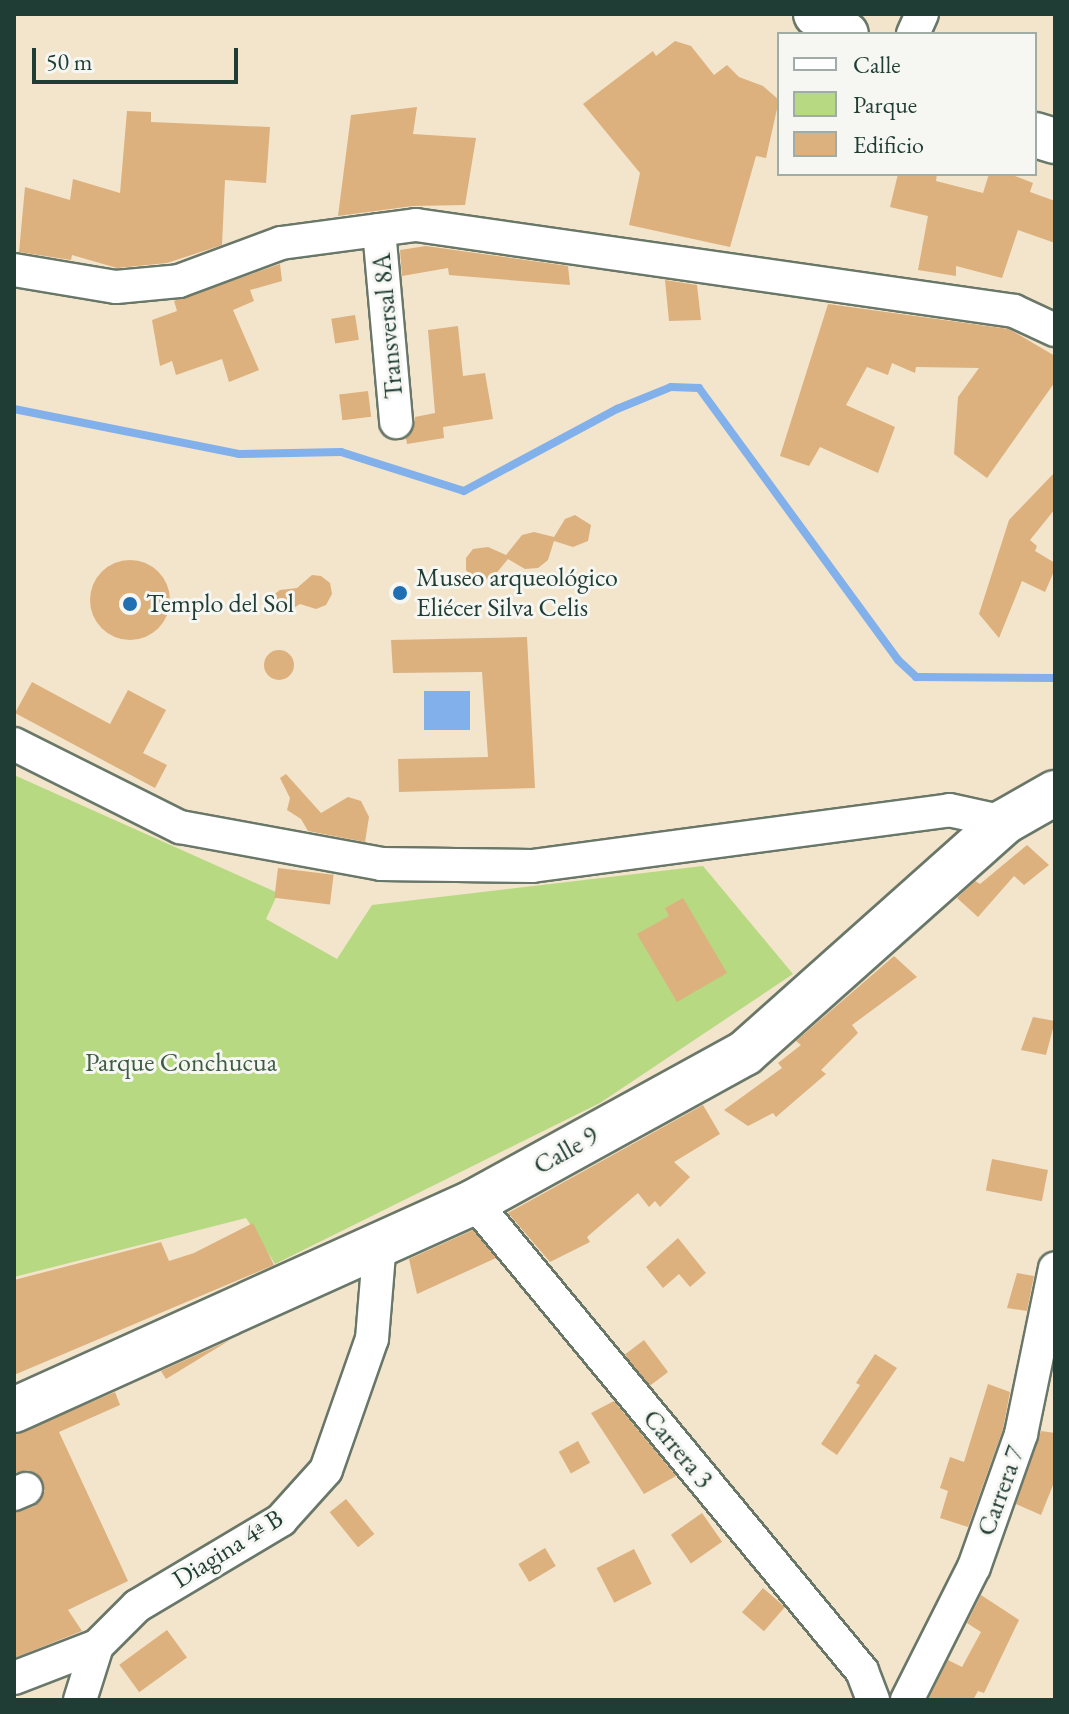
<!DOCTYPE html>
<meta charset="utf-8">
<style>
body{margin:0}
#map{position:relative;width:1069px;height:1714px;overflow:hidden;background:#f3e4cc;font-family:"EB Garamond",serif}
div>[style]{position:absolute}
.green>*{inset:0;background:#b6d981}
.water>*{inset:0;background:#81b0eb;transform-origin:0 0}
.stream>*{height:8px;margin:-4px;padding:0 4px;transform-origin:4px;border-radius:4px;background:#81b0eb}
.building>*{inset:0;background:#dcb17e;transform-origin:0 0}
.round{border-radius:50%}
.roads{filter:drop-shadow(2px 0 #697769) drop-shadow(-2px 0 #697769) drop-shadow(0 2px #697769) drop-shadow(0 -2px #697769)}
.street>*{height:32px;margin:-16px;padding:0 16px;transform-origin:16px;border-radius:16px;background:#fff}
.secondary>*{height:44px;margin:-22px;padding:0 22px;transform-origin:22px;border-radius:22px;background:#fff}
.dots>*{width:22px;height:22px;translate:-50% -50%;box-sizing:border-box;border:4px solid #f6f6f2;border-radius:50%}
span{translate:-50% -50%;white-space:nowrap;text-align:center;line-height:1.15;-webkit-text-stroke:6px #f6f6f2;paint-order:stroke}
.street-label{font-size:26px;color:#1f3d34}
.poi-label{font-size:26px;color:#1f3d34}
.left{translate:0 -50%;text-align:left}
.park-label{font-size:26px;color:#3d5c43}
.frame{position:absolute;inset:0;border:16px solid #1f3d34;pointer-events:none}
.legend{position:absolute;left:777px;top:32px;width:260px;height:144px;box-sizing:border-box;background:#f6f6f2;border:2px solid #a0aca6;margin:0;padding:10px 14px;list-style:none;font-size:24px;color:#1f3d34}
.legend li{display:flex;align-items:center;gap:16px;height:40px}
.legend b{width:40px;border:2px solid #a0aca6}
.scale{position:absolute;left:32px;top:48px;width:206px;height:36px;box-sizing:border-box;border:4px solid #1f3d34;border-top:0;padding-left:10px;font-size:24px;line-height:28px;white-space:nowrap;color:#1f3d34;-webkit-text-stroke:6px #f6f6f2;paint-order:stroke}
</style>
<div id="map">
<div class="green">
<div style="clip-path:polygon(14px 775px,278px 893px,266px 919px,337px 959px,372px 905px,703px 866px,793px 974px,600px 1103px,275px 1264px,246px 1218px,14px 1277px)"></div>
</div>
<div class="water">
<div style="left:424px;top:691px;width:46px;height:39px"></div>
</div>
<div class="stream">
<div style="left:14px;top:409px;width:229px;rotate:11.3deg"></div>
<div style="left:239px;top:454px;width:102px;rotate:-1.1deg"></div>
<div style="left:341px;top:452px;width:129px;rotate:17.6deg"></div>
<div style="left:464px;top:491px;width:174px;rotate:-28.2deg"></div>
<div style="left:617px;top:409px;width:58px;rotate:-22.2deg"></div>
<div style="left:671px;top:387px;width:28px;rotate:2deg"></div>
<div style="left:699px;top:388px;width:337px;rotate:53.8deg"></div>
<div style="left:898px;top:660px;width:25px;rotate:43deg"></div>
<div style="left:916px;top:677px;width:139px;rotate:0.4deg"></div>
</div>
<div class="building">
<div style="clip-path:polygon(675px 41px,691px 46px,714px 75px,727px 65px,739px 77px,763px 86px,779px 100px,766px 158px,756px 156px,730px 247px,629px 225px,640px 173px,583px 104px,653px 51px,656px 56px)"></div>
<div style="clip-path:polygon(417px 107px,413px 134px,476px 138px,465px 205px,413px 206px,338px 216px,351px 115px)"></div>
<div style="clip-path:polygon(127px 111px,151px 112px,151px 122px,270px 127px,266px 183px,225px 180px,222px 245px,167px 263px,117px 268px,72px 255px,71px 260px,19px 252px,25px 187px,70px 200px,73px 179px,120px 193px)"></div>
<div style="clip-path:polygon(898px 174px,937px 174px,936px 181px,983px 193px,989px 174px,1010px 174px,1033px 183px,1030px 192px,1055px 201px,1055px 243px,1018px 230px,1002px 278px,956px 266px,956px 276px,918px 270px,928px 216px,890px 207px)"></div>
<div style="clip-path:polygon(426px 246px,568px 266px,570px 285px,449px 275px,448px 268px,402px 276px,400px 250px)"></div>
<div style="clip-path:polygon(280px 264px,282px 281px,250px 290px,254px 301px,233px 310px,259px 370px,229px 382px,222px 359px,176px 375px,172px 361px,160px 366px,152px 320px,177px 311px,174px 301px)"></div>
<div style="clip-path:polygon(665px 280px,697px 285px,701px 320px,669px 321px)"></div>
<div style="clip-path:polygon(828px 304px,1009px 329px,1055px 356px,1055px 382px,987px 478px,954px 454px,958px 397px,979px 368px,916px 367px,915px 373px,892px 363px,888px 375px,867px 367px,846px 405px,895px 427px,878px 473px,820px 447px,809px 466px,780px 456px)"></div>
<div style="left:355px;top:315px;width:25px;height:24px;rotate:81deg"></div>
<div style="clip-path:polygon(458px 326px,463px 376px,485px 373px,493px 419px,443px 427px,444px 438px,407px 444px,406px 438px,413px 429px,415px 417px,435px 413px,428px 330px)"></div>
<div style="left:368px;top:391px;width:26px;height:29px;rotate:83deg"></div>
<div style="clip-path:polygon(1055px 472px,1055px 509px,1030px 540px,1037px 546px,1035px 551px,1055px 563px,1055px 569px,1045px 592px,1022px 581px,999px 638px,979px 614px,1009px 520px)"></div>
<div style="clip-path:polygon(575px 515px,591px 525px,588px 541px,573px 547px,554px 541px,548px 560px,538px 568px,525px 569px,508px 559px,494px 576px,483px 581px,474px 579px,466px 570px,466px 558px,473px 549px,488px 547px,506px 555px,522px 535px,534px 532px,554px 537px,565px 519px)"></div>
<div class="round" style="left:90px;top:560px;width:80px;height:80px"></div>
<div style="clip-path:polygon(312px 575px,321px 576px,330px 583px,332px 594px,326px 605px,316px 609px,300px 604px,284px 614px,276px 609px,272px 596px,280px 590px,297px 588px)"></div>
<div style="clip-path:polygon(527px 637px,535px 788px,399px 792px,398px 759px,488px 757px,482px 672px,393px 673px,391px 640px)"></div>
<div class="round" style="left:264px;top:650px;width:30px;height:30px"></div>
<div style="clip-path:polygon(32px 682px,110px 724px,128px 690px,166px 710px,143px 753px,167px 765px,155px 788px,15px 713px)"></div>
<div style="clip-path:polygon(286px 774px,321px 813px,348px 797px,361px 801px,369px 817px,365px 842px,308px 831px,301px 819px,287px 810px,290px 798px,280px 778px)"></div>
<div style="clip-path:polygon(1027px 845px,1049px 865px,1024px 885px,1014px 876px,978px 917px,957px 898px,975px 881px,980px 884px)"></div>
<div style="left:278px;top:868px;width:56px;height:30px;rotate:7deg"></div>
<div style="clip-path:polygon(683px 898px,727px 973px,677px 1002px,637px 934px,669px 916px,665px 908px)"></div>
<div style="clip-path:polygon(894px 956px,917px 977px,852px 1025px,858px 1033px,821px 1070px,826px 1074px,776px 1117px,773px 1113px,748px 1126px,724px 1110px,782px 1068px,778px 1063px,801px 1045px,796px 1041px)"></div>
<div style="clip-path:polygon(1033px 1017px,1055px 1021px,1046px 1055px,1021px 1050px)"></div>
<div style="clip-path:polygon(703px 1105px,720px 1134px,674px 1162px,690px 1177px,660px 1207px,655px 1201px,649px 1207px,638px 1193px,587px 1237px,590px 1242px,550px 1262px,508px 1213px)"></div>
<div style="left:992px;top:1159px;width:57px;height:32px;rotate:11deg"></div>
<div style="clip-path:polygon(253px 1223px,274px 1265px,14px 1375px,14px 1280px,161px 1242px,169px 1261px,194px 1253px)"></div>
<div style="clip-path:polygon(473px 1230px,496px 1258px,417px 1294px,409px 1259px)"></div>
<div style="clip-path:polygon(678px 1238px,706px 1273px,690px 1287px,679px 1274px,663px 1288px,646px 1267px)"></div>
<div style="clip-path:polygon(1017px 1273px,1034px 1276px,1027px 1311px,1007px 1308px)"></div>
<div style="clip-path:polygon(230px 1340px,166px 1379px,161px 1371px)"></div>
<div style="left:644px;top:1340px;width:40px;height:24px;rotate:53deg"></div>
<div style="clip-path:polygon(875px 1354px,897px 1368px,837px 1455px,821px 1444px,860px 1385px,856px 1383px)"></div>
<div style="clip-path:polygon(988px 1384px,1010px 1392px,1003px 1429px,968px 1527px,940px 1518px,948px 1491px,940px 1488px,950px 1457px,964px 1462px)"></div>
<div style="clip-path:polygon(115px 1392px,120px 1405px,59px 1432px,128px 1581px,68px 1610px,82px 1631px,14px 1658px,14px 1513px,34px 1506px,45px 1491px,37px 1474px,28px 1470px,14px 1473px,14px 1435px)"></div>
<div style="clip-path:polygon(614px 1401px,676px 1476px,644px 1494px,591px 1413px)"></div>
<div style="clip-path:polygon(1041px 1431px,1055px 1433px,1055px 1480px,1041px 1515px,1016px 1504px)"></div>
<div style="left:578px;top:1441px;width:25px;height:22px;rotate:61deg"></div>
<div style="left:346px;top:1499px;width:45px;height:21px;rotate:51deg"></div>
<div style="left:702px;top:1513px;width:35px;height:38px;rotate:55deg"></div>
<div style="left:545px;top:1548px;width:21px;height:31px;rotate:59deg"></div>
<div style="left:634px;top:1549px;width:39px;height:42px;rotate:63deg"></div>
<div style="left:763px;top:1588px;width:29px;height:32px;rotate:41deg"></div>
<div style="clip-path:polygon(981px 1595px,1019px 1620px,984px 1693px,978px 1691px,973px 1700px,928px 1700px,948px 1660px,962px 1667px,981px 1632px,967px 1623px)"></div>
<div style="left:167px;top:1630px;width:34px;height:59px;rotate:54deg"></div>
</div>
<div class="roads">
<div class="street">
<div style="left:913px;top:34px;width:22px;rotate:-66deg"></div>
<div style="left:379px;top:230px;width:193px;rotate:84.9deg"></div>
<div style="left:14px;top:270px;width:103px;rotate:9.5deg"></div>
<div style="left:116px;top:287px;width:63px;rotate:-5.4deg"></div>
<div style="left:179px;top:281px;width:109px;rotate:-20.4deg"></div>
<div style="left:281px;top:243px;width:136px;rotate:-7.6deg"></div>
<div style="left:416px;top:225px;width:604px;rotate:8.18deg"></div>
<div style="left:1014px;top:311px;width:45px;rotate:24.9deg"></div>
<div style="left:14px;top:744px;width:186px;rotate:26.6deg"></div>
<div style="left:180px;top:827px;width:204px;rotate:10.4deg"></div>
<div style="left:381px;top:864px;width:151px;rotate:0.8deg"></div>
<div style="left:532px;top:866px;width:421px;rotate:-7.6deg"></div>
<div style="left:949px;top:810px;width:56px;rotate:12.3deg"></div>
<div style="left:474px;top:1202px;width:609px;rotate:50.4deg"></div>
<div style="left:862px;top:1671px;width:31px;rotate:69deg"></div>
<div style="left:14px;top:1494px;width:13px;rotate:-23deg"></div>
<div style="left:14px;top:1678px;width:89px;rotate:-21.1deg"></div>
<div style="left:80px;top:1700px;width:57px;rotate:-72.5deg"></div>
<div style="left:97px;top:1646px;width:57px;rotate:-45deg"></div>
<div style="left:137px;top:1606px;width:168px;rotate:-30.8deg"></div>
<div style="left:281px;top:1520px;width:67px;rotate:-48deg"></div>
<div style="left:326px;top:1470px;width:139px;rotate:-70.7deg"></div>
<div style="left:372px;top:1339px;width:97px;rotate:-85.3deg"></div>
<div style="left:907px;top:1700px;width:149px;rotate:-63.3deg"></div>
<div style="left:974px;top:1567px;width:141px;rotate:-70.5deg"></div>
<div style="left:1021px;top:1434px;width:169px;rotate:-78.4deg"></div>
</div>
<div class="secondary">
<div style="left:816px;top:14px;width:36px;rotate:34deg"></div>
<div style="left:1035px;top:135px;width:21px;rotate:17deg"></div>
<div style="left:14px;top:1410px;width:505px;rotate:-24.33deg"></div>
<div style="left:474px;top:1202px;width:309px;rotate:-28.8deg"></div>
<div style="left:745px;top:1053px;width:347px;rotate:-41.7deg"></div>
<div style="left:1004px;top:822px;width:59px;rotate:-29.6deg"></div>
</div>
</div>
<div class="dots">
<div style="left:400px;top:593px;background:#1f6fb2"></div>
<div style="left:130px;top:604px;background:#1f6fb2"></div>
</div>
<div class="street-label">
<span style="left:388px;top:326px;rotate:-95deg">Transversal 8A</span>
<span style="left:566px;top:1151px;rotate:-29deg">Calle 9</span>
<span style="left:678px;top:1449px;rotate:50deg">Carrera 3</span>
<span style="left:1001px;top:1491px;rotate:-70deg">Carrera 7</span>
<span style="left:228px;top:1549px;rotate:-32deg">Diagina 4ª B</span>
</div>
<div class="poi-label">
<span class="left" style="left:416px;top:593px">Museo arqueológico<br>Eliécer Silva Celis</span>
<span class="left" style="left:146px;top:604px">Templo del Sol</span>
</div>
<div class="park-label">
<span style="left:181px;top:1063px">Parque Conchucua</span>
</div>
<div class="frame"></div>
<ul class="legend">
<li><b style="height:10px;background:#fff"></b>Calle</li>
<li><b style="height:22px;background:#b6d981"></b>Parque</li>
<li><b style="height:22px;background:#dcb17e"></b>Edificio</li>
</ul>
<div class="scale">50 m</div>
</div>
